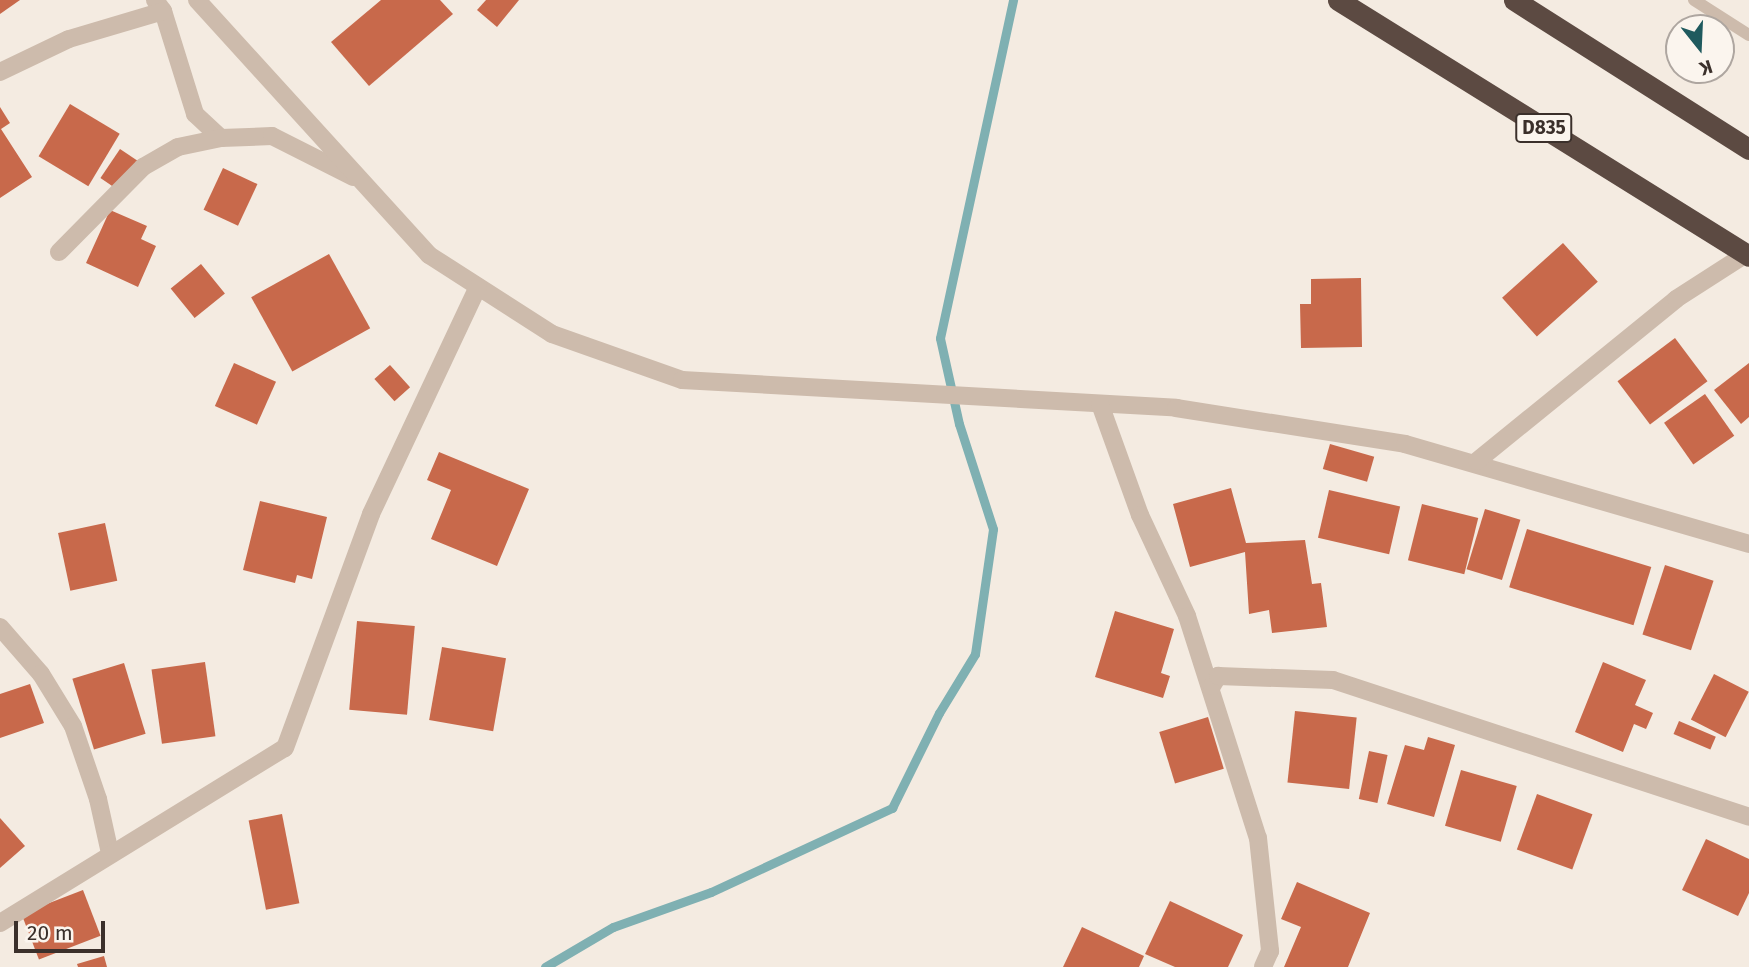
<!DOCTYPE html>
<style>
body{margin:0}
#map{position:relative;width:1749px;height:967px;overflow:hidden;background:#f4ebe1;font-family:"Fira Sans",sans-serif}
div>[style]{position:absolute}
.stream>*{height:9px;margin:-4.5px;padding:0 4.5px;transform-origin:4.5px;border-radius:4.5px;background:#7fb0b2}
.building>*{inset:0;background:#c8694b;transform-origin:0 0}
.lane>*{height:12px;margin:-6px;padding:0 6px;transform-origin:6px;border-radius:6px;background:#cdbbac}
.street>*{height:18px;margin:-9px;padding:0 9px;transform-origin:9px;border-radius:9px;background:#cdbbac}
.highway>*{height:21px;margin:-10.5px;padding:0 10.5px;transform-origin:10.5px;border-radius:10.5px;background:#5c4a42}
span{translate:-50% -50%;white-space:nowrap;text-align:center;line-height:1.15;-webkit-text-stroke:5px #fbf5ee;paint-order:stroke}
.shield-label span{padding:2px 5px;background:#fbf5ee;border:2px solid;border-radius:5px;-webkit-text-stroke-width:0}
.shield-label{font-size:19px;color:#3b302b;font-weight:700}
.north{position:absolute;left:1665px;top:14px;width:70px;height:70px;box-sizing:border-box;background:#fbf5ee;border:2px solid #aea6a0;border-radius:50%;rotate:162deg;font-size:19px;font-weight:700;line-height:28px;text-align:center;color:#3b302b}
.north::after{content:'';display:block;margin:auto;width:24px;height:32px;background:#1f5a5e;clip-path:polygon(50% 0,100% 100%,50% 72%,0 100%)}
.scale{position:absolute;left:14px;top:921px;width:91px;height:32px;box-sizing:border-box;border:4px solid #3b302b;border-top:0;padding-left:9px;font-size:21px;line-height:24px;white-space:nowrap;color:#3b302b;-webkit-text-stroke:5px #fbf5ee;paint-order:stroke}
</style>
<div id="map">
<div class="stream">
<div style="left:545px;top:967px;width:79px;rotate:-30.5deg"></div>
<div style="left:613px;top:927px;width:104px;rotate:-19.7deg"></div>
<div style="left:711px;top:892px;width:200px;rotate:-24.9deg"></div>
<div style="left:892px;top:808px;width:106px;rotate:-63.7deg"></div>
<div style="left:939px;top:713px;width:69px;rotate:-58.6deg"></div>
<div style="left:975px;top:654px;width:126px;rotate:-81.8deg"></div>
<div style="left:993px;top:529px;width:110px;rotate:-107.9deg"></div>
<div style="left:959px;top:424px;width:88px;rotate:-102.5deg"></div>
<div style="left:940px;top:338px;width:346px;rotate:-77.8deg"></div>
</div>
<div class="building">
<div style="clip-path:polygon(0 0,20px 0,0 14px)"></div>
<div style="clip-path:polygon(381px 0,440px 0,453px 14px,369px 86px,331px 42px)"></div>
<div style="clip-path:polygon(486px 0,519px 0,497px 27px,477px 10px)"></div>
<div style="left:70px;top:104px;width:58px;height:61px;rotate:31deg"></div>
<div style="clip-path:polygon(0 107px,10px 123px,1px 129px,32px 177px,0 198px)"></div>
<div style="left:120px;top:149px;width:23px;height:35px;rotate:34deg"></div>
<div style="left:223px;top:168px;width:38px;height:46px;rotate:25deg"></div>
<div style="clip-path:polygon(110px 210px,147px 226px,141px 239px,156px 246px,138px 287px,86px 263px)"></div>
<div style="left:1563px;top:243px;width:52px;height:82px;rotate:48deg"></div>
<div style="left:329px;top:254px;width:85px;height:89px;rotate:61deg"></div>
<div style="left:201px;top:264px;width:38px;height:39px;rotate:51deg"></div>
<div style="clip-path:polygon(1361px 278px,1362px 347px,1301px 348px,1300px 304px,1311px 304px,1311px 279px)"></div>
<div style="left:1675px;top:338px;width:54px;height:72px;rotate:53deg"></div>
<div style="left:234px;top:363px;width:46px;height:47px;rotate:24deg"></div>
<div style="clip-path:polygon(1749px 363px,1749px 417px,1741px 424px,1714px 390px)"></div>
<div style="left:390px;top:365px;width:30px;height:21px;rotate:48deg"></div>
<div style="left:1705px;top:394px;width:51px;height:50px;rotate:55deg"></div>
<div style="left:1330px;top:444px;width:46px;height:26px;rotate:16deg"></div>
<div style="clip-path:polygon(439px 452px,529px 489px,497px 566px,431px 539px,451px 490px,427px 480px)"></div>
<div style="clip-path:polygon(1231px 488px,1246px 543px,1305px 540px,1312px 584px,1321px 583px,1327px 627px,1272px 633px,1269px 610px,1249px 614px,1245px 552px,1190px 567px,1173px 504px)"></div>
<div style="left:1329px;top:490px;width:73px;height:49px;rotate:13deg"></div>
<div style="clip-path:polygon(260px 501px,327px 517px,312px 579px,297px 575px,295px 583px,243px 570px)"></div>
<div style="left:1422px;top:504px;width:58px;height:58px;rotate:14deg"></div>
<div style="left:1485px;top:509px;width:37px;height:63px;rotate:17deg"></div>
<div style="left:105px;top:523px;width:59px;height:48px;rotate:78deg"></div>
<div style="left:1527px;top:529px;width:130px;height:61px;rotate:17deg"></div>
<div style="left:1665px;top:565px;width:51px;height:73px;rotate:18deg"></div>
<div style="clip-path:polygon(1115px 611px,1174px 629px,1161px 673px,1170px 676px,1163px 698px,1095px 677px)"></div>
<div style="left:357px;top:621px;width:58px;height:89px;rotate:5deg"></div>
<div style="left:442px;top:647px;width:65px;height:74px;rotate:10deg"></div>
<div style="left:205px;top:662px;width:75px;height:54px;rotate:82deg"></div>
<div style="clip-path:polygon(1603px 662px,1646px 680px,1635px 705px,1653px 713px,1646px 729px,1634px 724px,1623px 752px,1575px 732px)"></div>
<div style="left:124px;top:663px;width:74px;height:54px;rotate:73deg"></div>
<div style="left:1714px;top:674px;width:39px;height:51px;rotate:27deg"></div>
<div style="clip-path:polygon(30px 684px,44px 723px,0 738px,0 694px)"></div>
<div style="left:1295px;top:711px;width:62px;height:72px;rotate:6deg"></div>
<div style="left:1208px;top:717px;width:54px;height:51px;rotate:73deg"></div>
<div style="left:1679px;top:721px;width:40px;height:14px;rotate:23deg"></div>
<div style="clip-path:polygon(1428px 737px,1455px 745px,1434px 817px,1387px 804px,1405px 745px,1424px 750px)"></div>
<div style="left:1369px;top:751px;width:19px;height:49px;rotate:12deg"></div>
<div style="left:1461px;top:770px;width:58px;height:58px;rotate:16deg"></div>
<div style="left:1537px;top:794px;width:59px;height:59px;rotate:20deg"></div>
<div style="left:282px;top:814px;width:91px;height:34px;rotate:79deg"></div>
<div style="clip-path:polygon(0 818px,25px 846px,0 868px)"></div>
<div style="clip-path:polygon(1706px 839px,1749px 859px,1749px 893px,1738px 916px,1682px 890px)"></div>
<div style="clip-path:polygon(1297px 882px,1370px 913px,1348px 967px,1284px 967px,1301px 927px,1281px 919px)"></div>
<div style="left:83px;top:890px;width:49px;height:66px;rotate:69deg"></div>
<div style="clip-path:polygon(1170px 901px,1243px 935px,1228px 967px,1175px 967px,1145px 954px)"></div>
<div style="clip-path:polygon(1082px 927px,1144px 956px,1139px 967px,1063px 967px)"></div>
<div style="clip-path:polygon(104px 956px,107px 967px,78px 967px,77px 964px)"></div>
</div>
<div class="lane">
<div style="left:1694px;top:0;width:65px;rotate:32.5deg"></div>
</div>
<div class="street">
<div style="left:155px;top:0;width:14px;rotate:54deg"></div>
<div style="left:163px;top:11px;width:108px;rotate:72.7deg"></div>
<div style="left:195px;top:114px;width:35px;rotate:43deg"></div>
<div style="left:221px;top:138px;width:51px;rotate:-2.2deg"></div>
<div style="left:272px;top:136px;width:91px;rotate:26.8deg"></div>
<div style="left:197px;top:0;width:345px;rotate:47.7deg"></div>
<div style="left:429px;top:255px;width:146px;rotate:32.7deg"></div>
<div style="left:552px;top:334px;width:138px;rotate:19.5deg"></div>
<div style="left:682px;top:380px;width:495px;rotate:3.2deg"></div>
<div style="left:1176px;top:408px;width:232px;rotate:8.9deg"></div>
<div style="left:1405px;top:444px;width:358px;rotate:16.2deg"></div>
<div style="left:0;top:72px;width:76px;rotate:-25.6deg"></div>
<div style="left:69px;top:39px;width:98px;rotate:-16.6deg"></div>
<div style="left:59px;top:252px;width:120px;rotate:-45.3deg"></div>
<div style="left:143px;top:167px;width:40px;rotate:-29.7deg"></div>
<div style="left:178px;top:147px;width:44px;rotate:-11.8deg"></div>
<div style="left:1100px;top:404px;width:118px;rotate:70.2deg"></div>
<div style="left:1140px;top:515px;width:111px;rotate:65deg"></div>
<div style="left:1187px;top:616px;width:233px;rotate:72.3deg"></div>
<div style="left:1258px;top:838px;width:114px;rotate:83.9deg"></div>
<div style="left:1270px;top:951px;width:17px;rotate:114deg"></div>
<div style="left:1477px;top:461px;width:257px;rotate:-39.1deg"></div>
<div style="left:1676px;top:299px;width:83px;rotate:-32.7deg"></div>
<div style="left:0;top:627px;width:62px;rotate:48.9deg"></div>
<div style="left:41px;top:674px;width:61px;rotate:58.4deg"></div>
<div style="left:73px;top:726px;width:77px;rotate:71.1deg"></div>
<div style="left:98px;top:799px;width:55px;rotate:77.5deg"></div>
<div style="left:1212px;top:686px;width:12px;rotate:-59deg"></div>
<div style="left:1218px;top:676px;width:115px;rotate:2deg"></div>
<div style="left:1333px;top:680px;width:438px;rotate:18.2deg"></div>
<div style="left:0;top:923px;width:334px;rotate:-31.6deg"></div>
<div style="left:285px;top:748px;width:249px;rotate:-69.8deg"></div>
<div style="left:371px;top:514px;width:251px;rotate:-64.8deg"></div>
</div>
<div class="highway">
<div style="left:1338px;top:0;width:484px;rotate:31.9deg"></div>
<div style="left:1514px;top:0;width:278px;rotate:32.4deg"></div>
</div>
<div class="shield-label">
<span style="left:1544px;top:128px">D835</span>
</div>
<div class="north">K</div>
<div class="scale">20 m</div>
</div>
